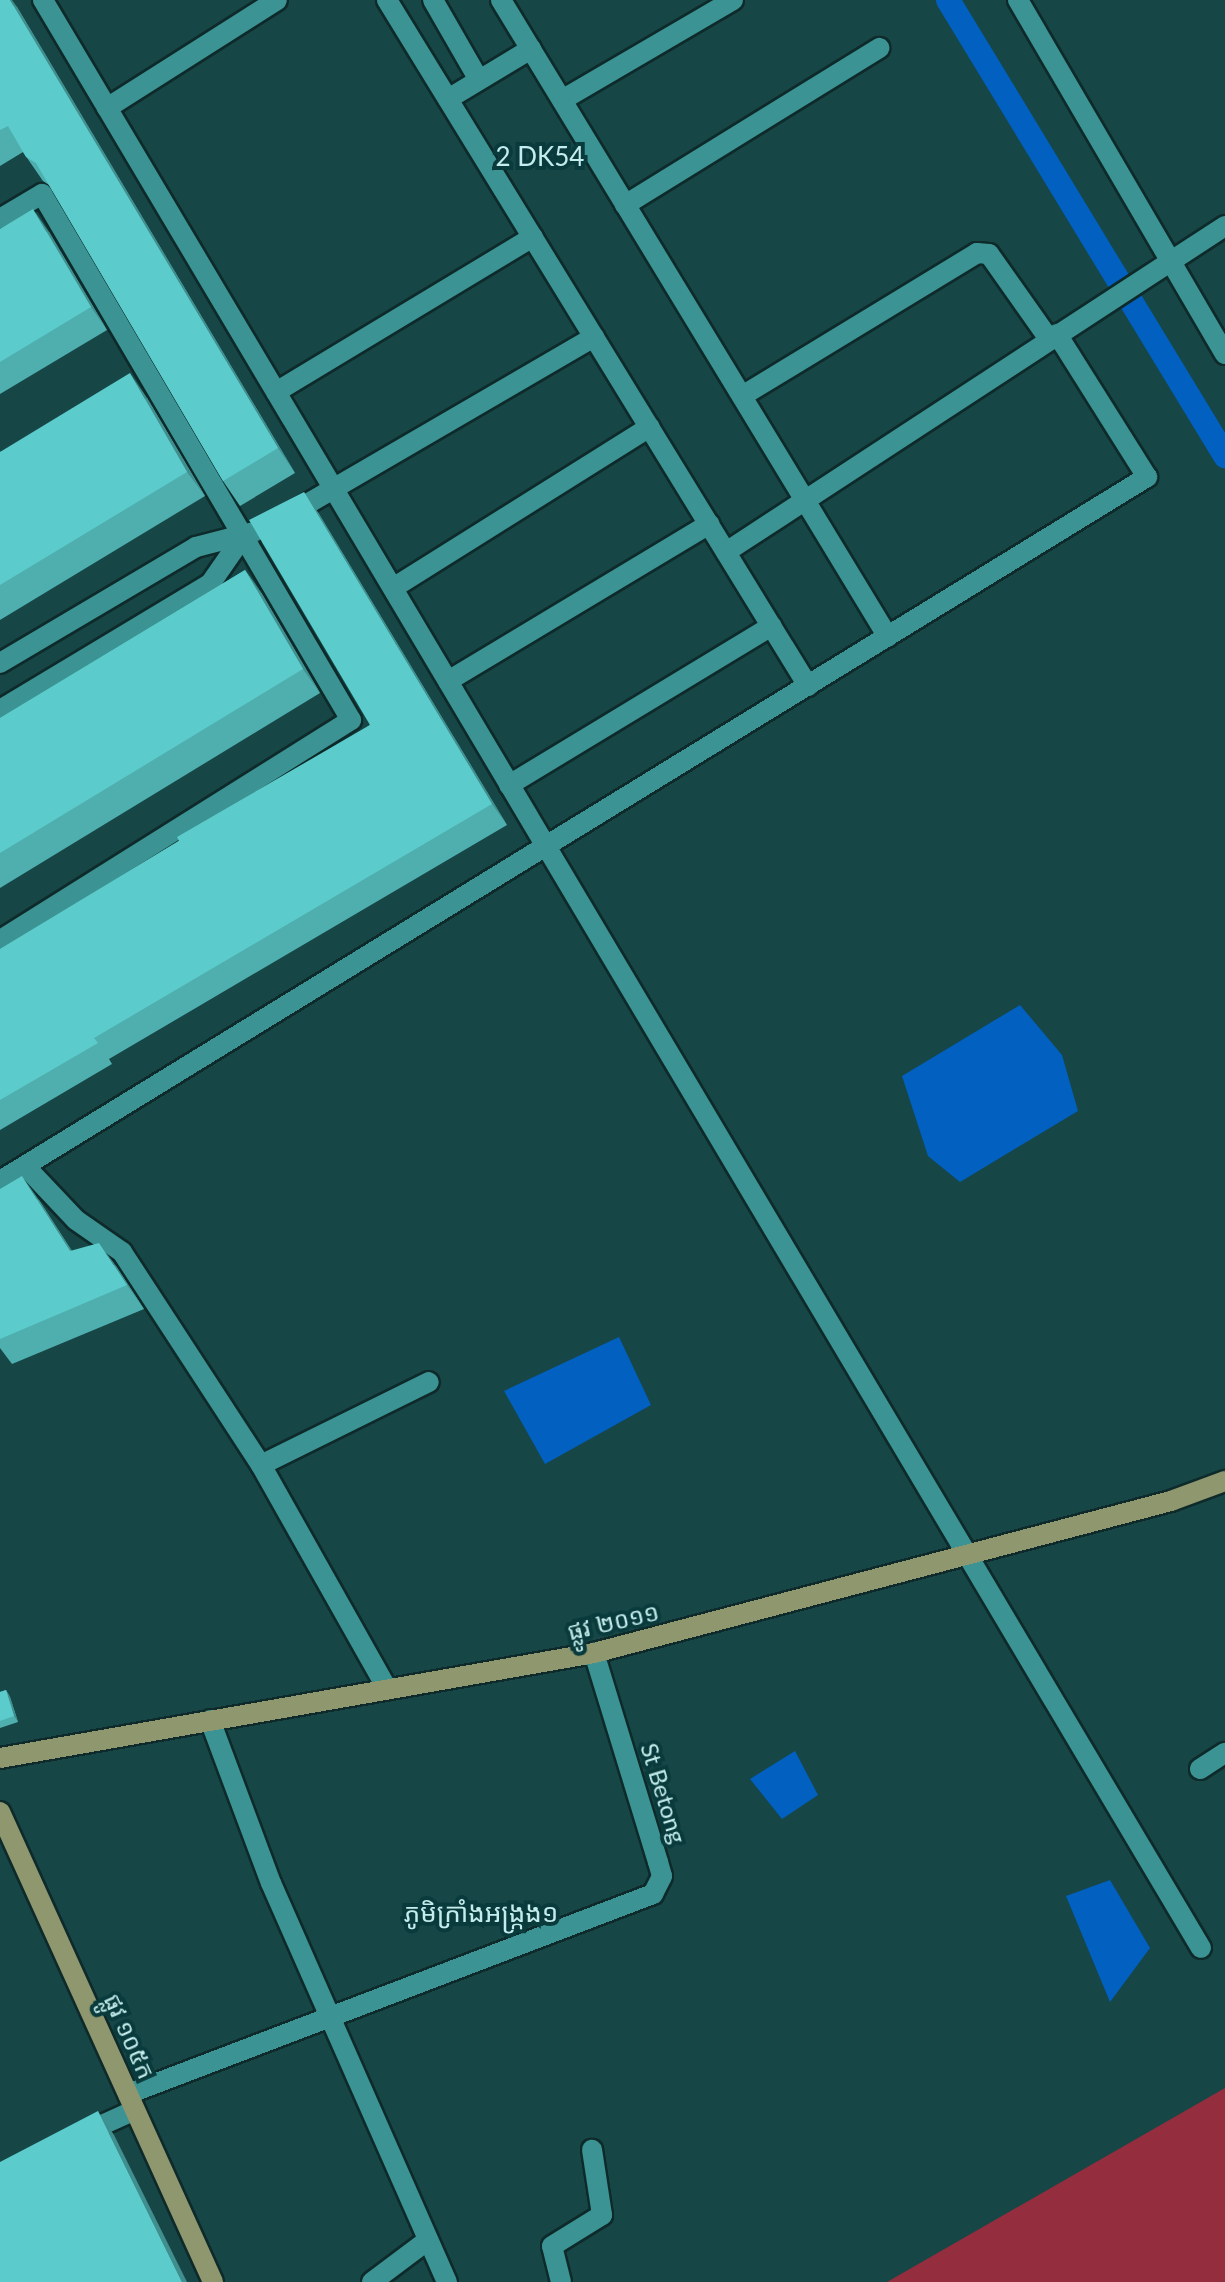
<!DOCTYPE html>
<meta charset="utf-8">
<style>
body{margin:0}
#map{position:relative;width:1225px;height:2282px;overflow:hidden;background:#174646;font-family:Lato,"Noto Sans Khmer",sans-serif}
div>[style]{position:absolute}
.green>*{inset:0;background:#942d3d}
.water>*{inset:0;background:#0160c0}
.canal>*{height:24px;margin:-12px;padding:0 12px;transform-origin:12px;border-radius:12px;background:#0160c0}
.roads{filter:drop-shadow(2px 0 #0e2a2a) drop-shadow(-2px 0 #0e2a2a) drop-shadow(0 2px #0e2a2a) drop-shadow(0 -2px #0e2a2a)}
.minor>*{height:20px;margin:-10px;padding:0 10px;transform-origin:10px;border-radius:10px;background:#3b9393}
.major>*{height:20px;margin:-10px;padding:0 10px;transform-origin:10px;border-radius:10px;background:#8e976e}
.wall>*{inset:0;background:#4fafaf}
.shaded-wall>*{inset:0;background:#408e8e}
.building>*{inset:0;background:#5ccbcb}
span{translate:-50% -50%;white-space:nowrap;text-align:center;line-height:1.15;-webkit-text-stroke:8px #0a3b3c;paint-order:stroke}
.street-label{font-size:24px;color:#c4ecec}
.neighbourhood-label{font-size:26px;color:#c4ecec}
</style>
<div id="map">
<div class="green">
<div style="clip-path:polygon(1225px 2088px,1225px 2282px,887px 2282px)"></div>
</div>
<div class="water">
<div style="clip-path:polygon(1020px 1005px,1062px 1055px,1078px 1111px,960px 1182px,928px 1156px,902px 1076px)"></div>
<div style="clip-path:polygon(619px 1337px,651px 1405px,545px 1464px,504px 1391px)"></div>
<div style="clip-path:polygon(795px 1751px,818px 1795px,782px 1819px,750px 1779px)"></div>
<div style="clip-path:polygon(1110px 1880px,1150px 1948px,1110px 2002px,1066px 1896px)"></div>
</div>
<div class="canal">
<div style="left:948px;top:0;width:534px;rotate:58.72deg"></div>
</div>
<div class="roads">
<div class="minor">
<div style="left:43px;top:0;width:2266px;rotate:59.27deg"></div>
<div style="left:387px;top:0;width:805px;rotate:58.46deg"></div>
<div style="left:433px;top:0;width:92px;rotate:60.1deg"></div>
<div style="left:501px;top:0;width:745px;rotate:58.72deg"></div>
<div style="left:1018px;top:0;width:410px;rotate:59.7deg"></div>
<div style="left:448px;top:99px;width:97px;rotate:-31.1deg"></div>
<div style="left:562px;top:100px;width:198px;rotate:-30.3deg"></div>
<div style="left:107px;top:108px;width:201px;rotate:-32.4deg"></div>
<div style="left:625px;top:205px;width:299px;rotate:-31.7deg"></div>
<div style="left:0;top:219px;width:49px;rotate:-30.8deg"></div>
<div style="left:42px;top:194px;width:610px;rotate:59.57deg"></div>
<div style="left:351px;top:720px;width:414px;rotate:147.9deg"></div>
<div style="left:276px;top:392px;width:300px;rotate:-31.1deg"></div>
<div style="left:742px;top:396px;width:275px;rotate:-31.3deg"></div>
<div style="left:977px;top:253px;width:12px;rotate:5deg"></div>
<div style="left:989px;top:254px;width:104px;rotate:54.8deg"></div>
<div style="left:290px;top:514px;width:352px;rotate:-30.2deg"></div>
<div style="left:726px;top:552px;width:596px;rotate:-33.16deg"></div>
<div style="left:393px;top:588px;width:303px;rotate:-32.1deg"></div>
<div style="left:0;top:663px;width:228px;rotate:-30.6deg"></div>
<div style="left:196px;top:547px;width:60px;rotate:-14.5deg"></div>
<div style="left:448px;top:681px;width:305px;rotate:-31deg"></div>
<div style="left:0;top:710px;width:245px;rotate:-31deg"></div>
<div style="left:210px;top:584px;width:56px;rotate:-55.2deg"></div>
<div style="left:509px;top:785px;width:307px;rotate:-31.2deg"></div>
<div style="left:25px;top:1166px;width:74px;rotate:46.6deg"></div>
<div style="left:76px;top:1220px;width:56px;rotate:34.8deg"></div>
<div style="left:122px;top:1252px;width:254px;rotate:56.9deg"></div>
<div style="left:261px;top:1465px;width:255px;rotate:60.6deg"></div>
<div style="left:0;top:1181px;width:1346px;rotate:-31.54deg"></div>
<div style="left:1147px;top:477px;width:169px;rotate:-122.2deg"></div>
<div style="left:261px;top:1465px;width:187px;rotate:-26.3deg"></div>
<div style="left:210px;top:1720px;width:174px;rotate:69.5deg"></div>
<div style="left:271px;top:1883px;width:436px;rotate:66.2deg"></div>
<div style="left:1200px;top:1769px;width:30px;rotate:-33deg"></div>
<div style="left:128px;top:2094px;width:562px;rotate:-20.85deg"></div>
<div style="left:653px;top:1894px;width:20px;rotate:-63deg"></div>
<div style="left:662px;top:1876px;width:15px;rotate:-106deg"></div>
<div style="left:658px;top:1862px;width:219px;rotate:-107deg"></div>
<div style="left:82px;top:2134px;width:58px;rotate:-24.4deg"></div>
<div style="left:372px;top:2282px;width:70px;rotate:-36.9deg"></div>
<div style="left:561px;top:2282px;width:37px;rotate:-104deg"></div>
<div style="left:552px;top:2246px;width:59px;rotate:-31.8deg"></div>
<div style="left:602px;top:2215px;width:66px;rotate:-98.7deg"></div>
</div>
<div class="major">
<div style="left:0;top:1758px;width:603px;rotate:-10.02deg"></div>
<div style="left:594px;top:1653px;width:597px;rotate:-14.76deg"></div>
<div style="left:1171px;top:1501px;width:58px;rotate:-20.3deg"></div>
<div style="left:0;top:1812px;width:516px;rotate:65.62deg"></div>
</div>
</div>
<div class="wall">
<div style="clip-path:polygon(0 0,17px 7px,295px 473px,240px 506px,223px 481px,49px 185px,43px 181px,23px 152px,0 166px)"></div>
<div style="clip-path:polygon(0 229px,49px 232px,107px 330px,0 394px)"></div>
<div style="clip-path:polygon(147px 398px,205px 496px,0 620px,0 452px)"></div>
<div style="clip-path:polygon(304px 492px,319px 514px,507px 825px,109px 1059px,112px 1064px,0 1130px,0 949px,370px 725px)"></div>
<div style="clip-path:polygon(245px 570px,262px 594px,320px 693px,0 888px,0 718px)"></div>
<div style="clip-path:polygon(0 1189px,39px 1200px,72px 1251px,116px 1266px,144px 1309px,12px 1364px,0 1348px)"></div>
<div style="clip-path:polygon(6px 1690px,10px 1697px,18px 1722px,0 1728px,0 1692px)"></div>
</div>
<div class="shaded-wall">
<div style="clip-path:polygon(10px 0,12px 0,17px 7px,295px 473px,278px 448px)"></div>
<div style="clip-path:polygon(33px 209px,49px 232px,107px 330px,91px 307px)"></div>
<div style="clip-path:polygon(130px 373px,147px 398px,205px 496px,187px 472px)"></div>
<div style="clip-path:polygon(304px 492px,319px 514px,507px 825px,492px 804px)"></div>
<div style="clip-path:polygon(245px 570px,262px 594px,320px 693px,303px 669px)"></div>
<div style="clip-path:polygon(22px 1176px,39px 1200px,87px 1275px,70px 1251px)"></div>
<div style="clip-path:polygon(99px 1243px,116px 1266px,144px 1309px,127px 1285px)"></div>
<div style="clip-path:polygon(6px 1690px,10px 1697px,18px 1722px,14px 1716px)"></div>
<div style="clip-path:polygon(98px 2111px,114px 2135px,187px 2282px,182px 2282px)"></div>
</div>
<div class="building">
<div style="clip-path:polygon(0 0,10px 0,278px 448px,223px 481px,36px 163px,26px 157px,8px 126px,0 130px)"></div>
<div style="clip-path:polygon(33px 209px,91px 307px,0 362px,0 229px)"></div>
<div style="clip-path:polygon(130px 373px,187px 472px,0 585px,0 452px)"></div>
<div style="clip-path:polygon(304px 492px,492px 804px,94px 1038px,98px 1043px,0 1100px,0 949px,179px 841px,177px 837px,370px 725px,249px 520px)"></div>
<div style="clip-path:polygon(245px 570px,303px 669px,0 853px,0 718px)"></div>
<div style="clip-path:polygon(22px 1176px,70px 1251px,99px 1243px,127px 1285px,0 1339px,0 1189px)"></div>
<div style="clip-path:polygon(6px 1690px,14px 1716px,0 1721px,0 1692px)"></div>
<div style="clip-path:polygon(98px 2111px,182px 2282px,0 2282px,0 2162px)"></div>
</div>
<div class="street-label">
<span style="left:613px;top:1621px;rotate:-13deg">ផ្លូវ ២០១១</span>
<span style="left:664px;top:1793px;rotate:73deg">St Betong</span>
<span style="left:130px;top:2036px;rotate:66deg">ផ្លូវ ១០៥ក</span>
</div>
<div class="neighbourhood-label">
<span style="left:540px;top:157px">2 DK54</span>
<span style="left:481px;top:1913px">ភូមិក្រាំងអង្រ្កង១</span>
</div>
</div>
